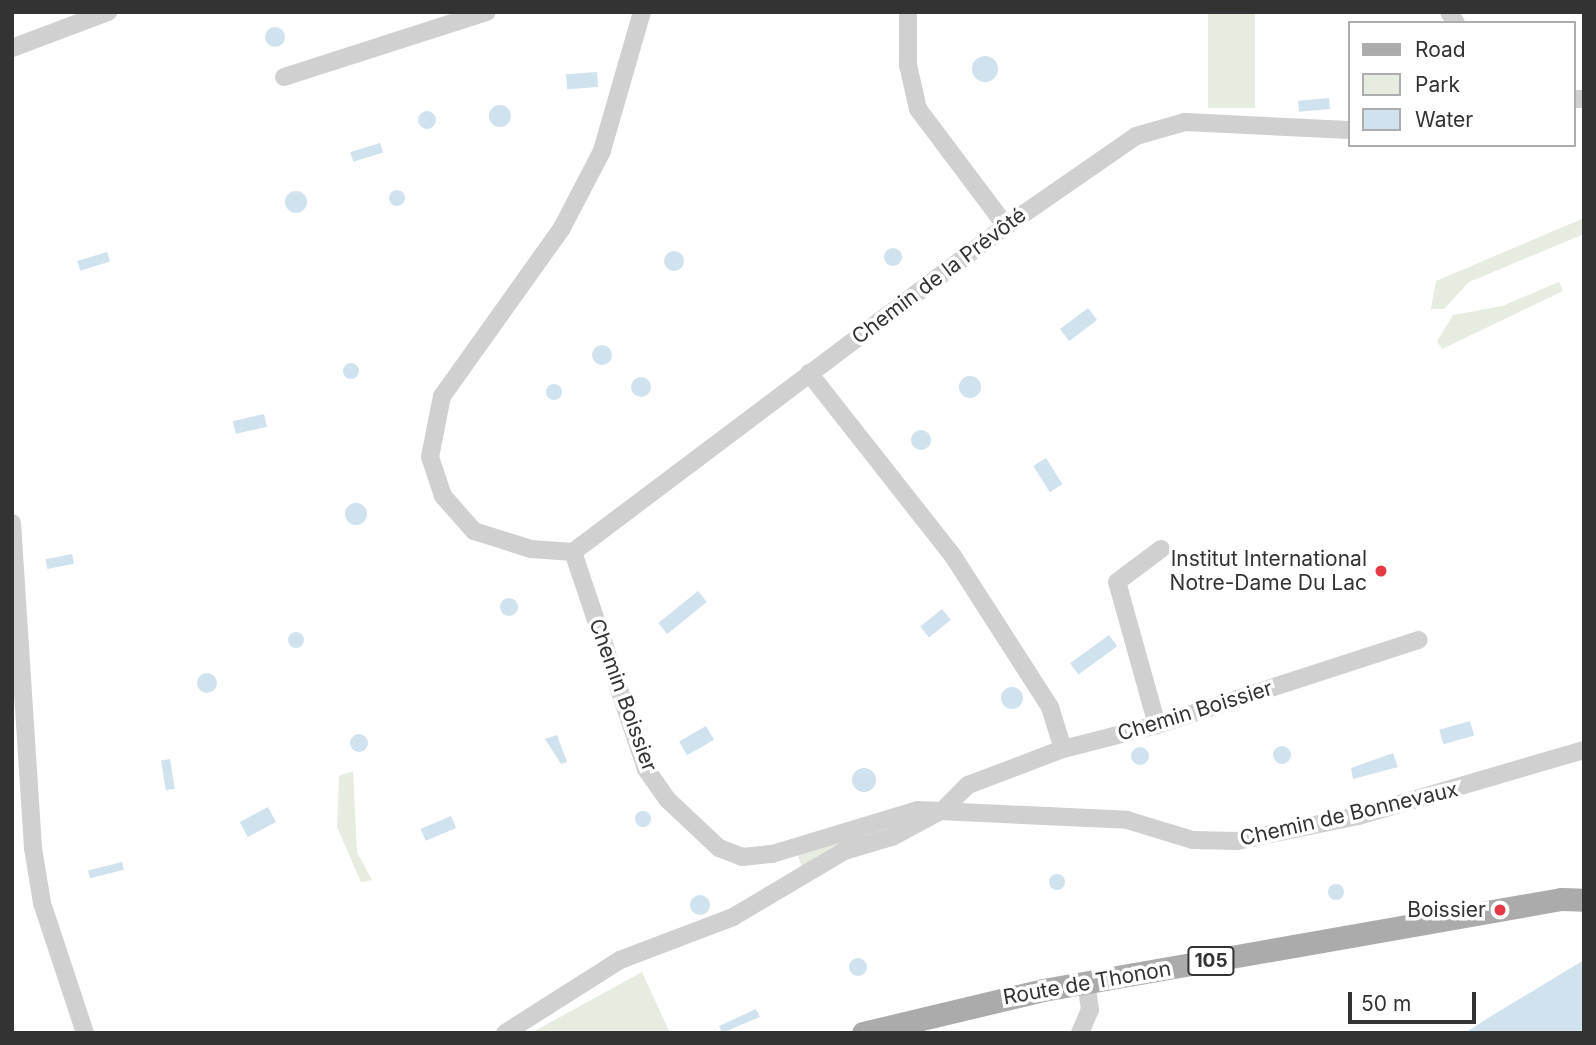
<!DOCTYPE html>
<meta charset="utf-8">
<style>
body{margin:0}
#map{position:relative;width:1596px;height:1045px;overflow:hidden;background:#fff;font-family:Inter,sans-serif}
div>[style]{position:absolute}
.green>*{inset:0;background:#e6ecdf;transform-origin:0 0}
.water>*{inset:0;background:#cfe2ee;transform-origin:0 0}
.round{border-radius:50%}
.minor>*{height:18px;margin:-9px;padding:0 9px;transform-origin:9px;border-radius:9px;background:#d0d0d0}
.major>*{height:23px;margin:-11.5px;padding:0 11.5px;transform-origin:11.5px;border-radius:11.5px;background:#ababab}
.dots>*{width:19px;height:19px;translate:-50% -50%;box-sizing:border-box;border:4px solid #fff;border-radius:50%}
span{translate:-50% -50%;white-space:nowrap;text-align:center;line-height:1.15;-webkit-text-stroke:7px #fff;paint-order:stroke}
.shield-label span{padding:2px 5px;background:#fff;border:2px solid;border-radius:5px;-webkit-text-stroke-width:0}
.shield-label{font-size:19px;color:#333;font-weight:700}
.street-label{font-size:21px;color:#333}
.poi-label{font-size:21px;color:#333}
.right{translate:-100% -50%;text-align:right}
.frame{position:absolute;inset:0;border:14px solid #333;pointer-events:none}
.legend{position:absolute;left:1348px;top:21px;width:228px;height:126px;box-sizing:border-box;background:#fff;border:2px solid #adadad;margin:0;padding:9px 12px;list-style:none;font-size:21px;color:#333}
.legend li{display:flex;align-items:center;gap:14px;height:35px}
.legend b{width:35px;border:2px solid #adadad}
.scale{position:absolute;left:1348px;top:992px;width:128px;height:32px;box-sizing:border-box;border:4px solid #333;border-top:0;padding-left:9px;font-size:21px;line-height:24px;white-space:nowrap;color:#333;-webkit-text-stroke:5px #fff;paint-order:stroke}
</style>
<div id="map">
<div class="green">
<div style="left:1208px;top:12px;width:47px;height:96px"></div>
<div style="clip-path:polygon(1584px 218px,1584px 234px,1469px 282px,1444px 309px,1431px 309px,1436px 281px)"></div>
<div style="clip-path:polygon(1559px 282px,1563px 291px,1442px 349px,1437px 341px,1453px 315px,1502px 306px)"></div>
<div style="clip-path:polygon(353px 771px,357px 852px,372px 880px,361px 882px,337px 827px,339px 776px)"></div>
<div style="clip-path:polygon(904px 823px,802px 868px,797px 852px)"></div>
<div style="clip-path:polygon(642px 972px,670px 1033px,531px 1033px)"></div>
</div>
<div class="water">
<div class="round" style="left:265px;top:27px;width:20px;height:20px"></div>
<div class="round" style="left:972px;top:56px;width:26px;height:26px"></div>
<div style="left:597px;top:72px;width:15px;height:31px;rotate:86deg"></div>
<div style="left:1329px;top:98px;width:11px;height:31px;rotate:85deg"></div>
<div class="round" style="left:489px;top:105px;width:22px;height:22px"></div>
<div class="round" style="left:418px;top:111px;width:18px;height:18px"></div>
<div style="left:380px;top:143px;width:10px;height:31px;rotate:73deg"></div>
<div class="round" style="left:389px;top:190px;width:16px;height:16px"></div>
<div class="round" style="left:285px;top:191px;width:22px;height:22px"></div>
<div class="round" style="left:884px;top:248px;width:18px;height:18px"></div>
<div class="round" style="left:664px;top:251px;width:20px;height:20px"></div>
<div style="left:107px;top:252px;width:10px;height:31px;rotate:73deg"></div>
<div style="left:1088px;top:308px;width:15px;height:35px;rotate:53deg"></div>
<div class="round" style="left:592px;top:345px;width:20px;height:20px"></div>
<div class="round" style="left:343px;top:363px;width:16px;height:16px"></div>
<div class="round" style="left:959px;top:376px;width:22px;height:22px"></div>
<div class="round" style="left:631px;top:377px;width:20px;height:20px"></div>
<div class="round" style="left:546px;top:384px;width:16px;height:16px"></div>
<div style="left:264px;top:414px;width:13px;height:32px;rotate:77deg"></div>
<div class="round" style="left:911px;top:430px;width:20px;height:20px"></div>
<div style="left:1046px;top:458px;width:31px;height:15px;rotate:58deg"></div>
<div class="round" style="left:345px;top:503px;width:22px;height:22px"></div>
<div style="left:72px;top:554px;width:10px;height:27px;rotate:79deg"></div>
<div style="left:698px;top:591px;width:14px;height:51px;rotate:51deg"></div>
<div class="round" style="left:500px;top:598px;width:18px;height:18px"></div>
<div style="left:942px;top:609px;width:14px;height:28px;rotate:51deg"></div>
<div class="round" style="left:288px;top:632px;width:16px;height:16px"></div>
<div style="left:1109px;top:635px;width:14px;height:48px;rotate:54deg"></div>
<div class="round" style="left:197px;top:673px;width:20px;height:20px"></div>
<div class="round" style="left:1001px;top:687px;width:22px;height:22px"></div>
<div style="left:1470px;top:721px;width:15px;height:32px;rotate:74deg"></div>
<div style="left:706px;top:726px;width:16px;height:31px;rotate:60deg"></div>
<div class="round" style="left:350px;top:734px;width:18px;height:18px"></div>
<div style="clip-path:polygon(557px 735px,567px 762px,561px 764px,545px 739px)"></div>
<div class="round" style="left:1273px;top:746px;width:18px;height:18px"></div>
<div class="round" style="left:1131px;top:747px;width:18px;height:18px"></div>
<div style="clip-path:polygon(1393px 753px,1398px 767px,1353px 779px,1351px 768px)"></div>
<div style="left:170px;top:759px;width:30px;height:9px;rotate:81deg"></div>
<div class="round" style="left:852px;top:768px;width:24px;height:24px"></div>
<div style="left:268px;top:807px;width:17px;height:32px;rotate:62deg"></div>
<div class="round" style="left:635px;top:811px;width:16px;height:16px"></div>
<div style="left:451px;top:816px;width:13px;height:33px;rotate:67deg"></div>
<div style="left:122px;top:862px;width:8px;height:35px;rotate:76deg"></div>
<div class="round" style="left:1049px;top:874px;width:16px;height:16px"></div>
<div class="round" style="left:1328px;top:884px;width:16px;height:16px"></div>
<div class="round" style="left:690px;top:895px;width:20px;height:20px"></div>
<div class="round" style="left:849px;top:958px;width:18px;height:18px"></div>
<div style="clip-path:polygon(1584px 960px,1584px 1033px,1465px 1033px,1488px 1018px)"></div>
<div style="clip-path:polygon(756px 1009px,760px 1017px,722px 1033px,719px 1026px)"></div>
</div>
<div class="minor">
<div style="left:642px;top:12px;width:145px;rotate:106.1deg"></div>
<div style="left:602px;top:151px;width:87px;rotate:117.5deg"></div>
<div style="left:562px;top:228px;width:206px;rotate:125.5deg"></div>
<div style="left:442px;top:396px;width:62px;rotate:101.1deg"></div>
<div style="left:430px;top:457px;width:41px;rotate:71.6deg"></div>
<div style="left:443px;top:496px;width:47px;rotate:48.5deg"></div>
<div style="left:474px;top:531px;width:60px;rotate:17.5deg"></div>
<div style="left:531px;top:549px;width:42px;rotate:4.1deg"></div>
<div style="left:573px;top:552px;width:229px;rotate:71.4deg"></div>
<div style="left:646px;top:769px;width:38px;rotate:55deg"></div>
<div style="left:668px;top:800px;width:70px;rotate:43.3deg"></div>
<div style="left:719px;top:848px;width:25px;rotate:21deg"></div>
<div style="left:742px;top:857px;width:30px;rotate:-6deg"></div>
<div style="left:772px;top:854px;width:152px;rotate:-16.8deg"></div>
<div style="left:918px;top:810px;width:209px;rotate:2.7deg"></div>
<div style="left:1127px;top:820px;width:69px;rotate:16.9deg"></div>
<div style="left:1193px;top:840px;width:44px;rotate:1.3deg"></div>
<div style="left:1237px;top:841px;width:124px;rotate:-11.7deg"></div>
<div style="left:1358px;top:816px;width:235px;rotate:-16.3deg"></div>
<div style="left:908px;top:12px;width:53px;rotate:90deg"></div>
<div style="left:908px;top:65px;width:45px;rotate:77.2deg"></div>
<div style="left:918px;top:109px;width:146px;rotate:53.1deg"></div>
<div style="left:1449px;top:12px;width:13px;rotate:58deg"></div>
<div style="left:12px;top:48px;width:103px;rotate:-20.6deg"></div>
<div style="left:284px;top:77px;width:213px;rotate:-17.8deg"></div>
<div style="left:1573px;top:99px;width:11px"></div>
<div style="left:809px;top:373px;width:233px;rotate:51.8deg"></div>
<div style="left:953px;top:556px;width:179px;rotate:57.3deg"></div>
<div style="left:1050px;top:707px;width:44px;rotate:72.8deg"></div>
<div style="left:12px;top:523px;width:326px;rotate:86.3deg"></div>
<div style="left:33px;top:848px;width:56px;rotate:80.7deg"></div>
<div style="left:42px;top:903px;width:137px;rotate:71.7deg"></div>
<div style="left:573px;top:552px;width:542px;rotate:-36.98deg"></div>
<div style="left:1006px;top:226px;width:158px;rotate:-34.7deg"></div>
<div style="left:1136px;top:136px;width:51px;rotate:-15.9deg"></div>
<div style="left:1185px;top:122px;width:164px;rotate:2.8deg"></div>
<div style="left:1157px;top:725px;width:148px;rotate:-105.6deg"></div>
<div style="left:1117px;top:582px;width:55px;rotate:-36.9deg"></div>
<div style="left:505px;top:1033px;width:136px;rotate:-32.4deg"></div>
<div style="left:620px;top:960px;width:121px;rotate:-20.8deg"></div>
<div style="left:733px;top:917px;width:129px;rotate:-30.7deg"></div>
<div style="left:844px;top:851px;width:50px;rotate:-16.3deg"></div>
<div style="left:892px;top:837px;width:59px;rotate:-28.3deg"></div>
<div style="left:944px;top:809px;width:34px;rotate:-45deg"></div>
<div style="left:968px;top:785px;width:102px;rotate:-20.8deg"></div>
<div style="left:1063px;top:749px;width:97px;rotate:-14.3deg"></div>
<div style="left:1157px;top:725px;width:275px;rotate:-18deg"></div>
<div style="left:1080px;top:1033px;width:25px;rotate:-67deg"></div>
<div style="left:1090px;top:1010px;width:27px;rotate:-98deg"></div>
</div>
<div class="major">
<div style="left:863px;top:1033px;width:185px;rotate:-13.4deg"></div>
<div style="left:1043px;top:990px;width:526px;rotate:-9.96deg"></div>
<div style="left:1561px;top:899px;width:23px;rotate:2deg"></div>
</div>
<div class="dots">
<div style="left:1381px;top:571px;background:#e63946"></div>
<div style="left:1500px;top:910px;background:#e63946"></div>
</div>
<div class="shield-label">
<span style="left:1211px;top:961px">105</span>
</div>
<div class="street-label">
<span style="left:939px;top:276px;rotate:-37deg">Chemin de la Prévôté</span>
<span style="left:623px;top:695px;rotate:70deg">Chemin Boissier</span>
<span style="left:1195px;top:711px;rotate:-17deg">Chemin Boissier</span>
<span style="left:1349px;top:814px;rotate:-13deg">Chemin de Bonnevaux</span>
<span style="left:1087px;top:983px;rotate:-10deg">Route de Thonon</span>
</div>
<div class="poi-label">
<span class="right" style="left:1367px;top:571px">Institut International<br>Notre-Dame Du Lac</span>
<span class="right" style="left:1486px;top:910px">Boissier</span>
</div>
<div class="frame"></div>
<ul class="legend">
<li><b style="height:9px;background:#ababab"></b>Road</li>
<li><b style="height:19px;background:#e6ecdf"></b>Park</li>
<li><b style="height:19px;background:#cfe2ee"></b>Water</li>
</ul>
<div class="scale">50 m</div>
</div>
